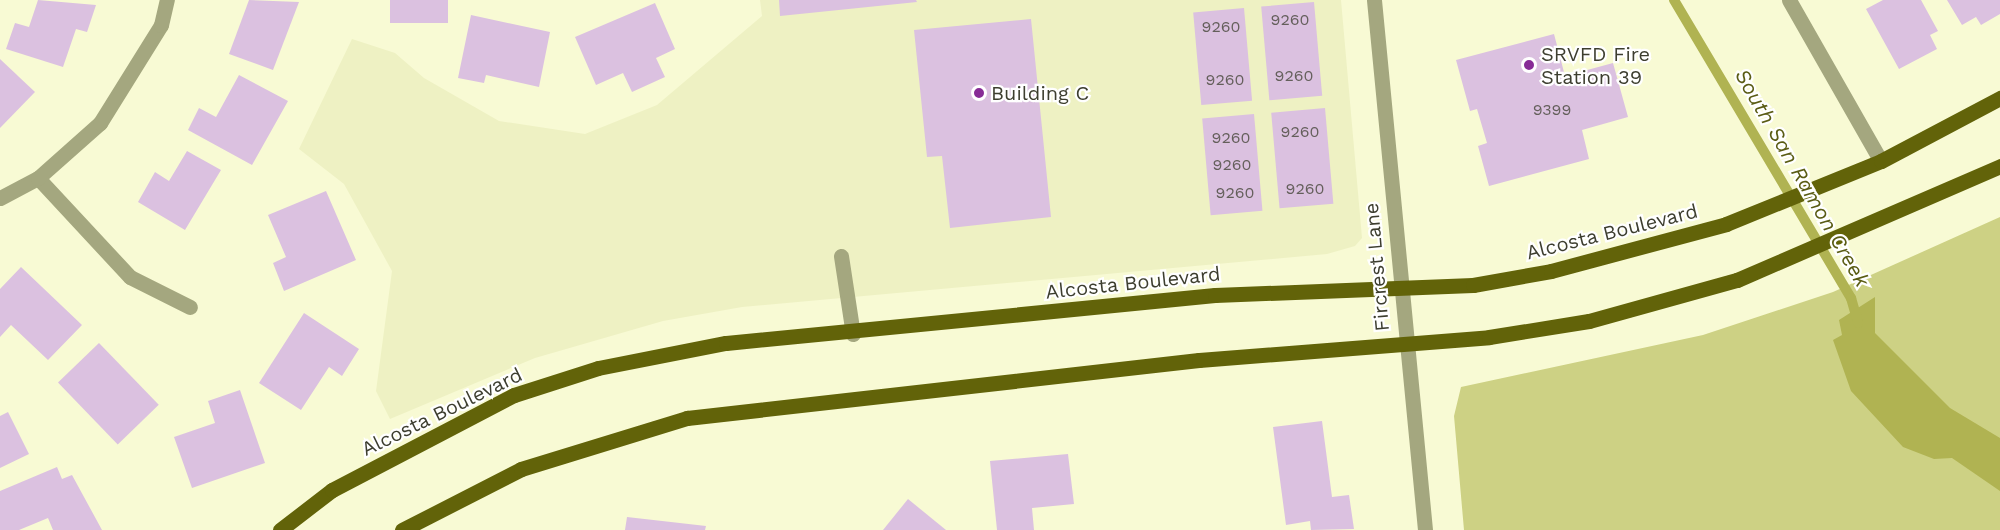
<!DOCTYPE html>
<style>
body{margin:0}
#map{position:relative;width:2000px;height:530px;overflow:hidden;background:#f8fad4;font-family:"Work Sans",sans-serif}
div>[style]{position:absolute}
.built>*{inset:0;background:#eef1c3}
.green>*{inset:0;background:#cdd184}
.water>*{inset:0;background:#b0b352}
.stream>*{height:10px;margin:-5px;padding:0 5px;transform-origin:5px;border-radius:5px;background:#b0b352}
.building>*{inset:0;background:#dbc1e0;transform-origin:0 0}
.minor>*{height:15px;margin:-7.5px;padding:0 7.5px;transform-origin:7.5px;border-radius:7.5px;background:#a4a77f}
.major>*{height:15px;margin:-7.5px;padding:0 7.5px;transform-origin:7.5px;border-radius:7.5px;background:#626309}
.dots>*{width:16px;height:16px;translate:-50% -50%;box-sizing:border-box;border:3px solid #fff;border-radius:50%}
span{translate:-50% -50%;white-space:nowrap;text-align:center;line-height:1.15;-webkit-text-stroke:4.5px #fff;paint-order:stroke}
.number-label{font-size:16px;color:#645f5b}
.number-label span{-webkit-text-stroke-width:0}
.poi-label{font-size:20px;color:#3d3e2f}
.left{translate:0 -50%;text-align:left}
.street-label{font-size:20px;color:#3d3e2f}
.water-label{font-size:21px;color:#5a5c14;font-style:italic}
</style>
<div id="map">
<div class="built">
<div style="clip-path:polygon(760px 0,1341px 0,1362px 238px,1355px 246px,1327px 254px,742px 307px,663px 321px,535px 358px,390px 419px,376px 391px,392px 271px,344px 184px,299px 149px,352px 39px,395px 53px,424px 78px,499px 121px,585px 134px,657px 105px,762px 16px)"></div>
</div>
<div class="green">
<div style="clip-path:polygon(2000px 217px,2000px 530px,1464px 530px,1454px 416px,1461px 387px,1703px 335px,1833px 292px)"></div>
</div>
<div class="water">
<div style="clip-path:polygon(1875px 297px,1875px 333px,1950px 408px,2000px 438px,2000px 491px,1952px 458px,1934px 459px,1903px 447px,1851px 391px,1833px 340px,1842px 335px,1839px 320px)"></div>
</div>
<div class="stream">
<div style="left:1674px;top:0;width:347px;rotate:59.3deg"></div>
<div style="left:1851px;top:298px;width:26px;rotate:74deg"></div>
</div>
<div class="building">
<div style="clip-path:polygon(38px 0,96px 5px,87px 32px,76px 29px,63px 67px,6px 49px,15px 23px,29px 27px)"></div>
<div style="clip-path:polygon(249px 0,299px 2px,273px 70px,229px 54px)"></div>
<div style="left:390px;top:0;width:58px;height:23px"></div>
<div style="clip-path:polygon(779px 0,916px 0,917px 2px,780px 16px)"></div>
<div style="clip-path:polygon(1883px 0,1921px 0,1938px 31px,1930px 35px,1937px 49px,1899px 69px,1866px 9px)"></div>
<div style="clip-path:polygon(1947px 0,2000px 0,2000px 14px,1981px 25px,1976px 17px,1962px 25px)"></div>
<div style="left:1314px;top:2px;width:94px;height:53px;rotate:85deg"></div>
<div style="clip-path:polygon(655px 3px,675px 49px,656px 58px,665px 77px,632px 92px,623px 73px,596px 85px,575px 37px)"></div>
<div style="left:1244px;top:8px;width:93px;height:51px;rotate:85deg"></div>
<div style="clip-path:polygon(471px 15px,550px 32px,539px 87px,486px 75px,484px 83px,458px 78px)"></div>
<div style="clip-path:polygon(1031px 19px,1051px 217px,950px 228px,942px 156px,927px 157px,914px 30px)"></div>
<div style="clip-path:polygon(1554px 34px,1565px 76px,1613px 63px,1628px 117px,1582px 130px,1589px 159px,1489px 186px,1478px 146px,1487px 143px,1477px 109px,1470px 111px,1456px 60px)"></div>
<div style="clip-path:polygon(0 59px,35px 92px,0 128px)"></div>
<div style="clip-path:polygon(239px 75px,288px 101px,252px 165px,188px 130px,199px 108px,216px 117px)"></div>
<div style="left:1325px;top:108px;width:96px;height:54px;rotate:85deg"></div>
<div style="left:1254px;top:114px;width:97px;height:52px;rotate:85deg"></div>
<div style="clip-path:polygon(187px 151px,221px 170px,185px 230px,138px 202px,155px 172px,169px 181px)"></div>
<div style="clip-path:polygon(326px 191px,356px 260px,284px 291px,273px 263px,286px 257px,268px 215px)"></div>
<div style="clip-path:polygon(21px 267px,82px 325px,48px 360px,11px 325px,0 337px,0 289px)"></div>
<div style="clip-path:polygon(304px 313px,359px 349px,342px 376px,329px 367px,301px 410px,259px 383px)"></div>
<div style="left:99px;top:343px;width:86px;height:57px;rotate:46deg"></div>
<div style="clip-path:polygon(240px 390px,265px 463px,192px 488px,174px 437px,215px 423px,208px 401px)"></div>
<div style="clip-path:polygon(8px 412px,29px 454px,0 468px,0 416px)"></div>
<div style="clip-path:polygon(1322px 421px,1332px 497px,1349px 495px,1354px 529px,1311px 530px,1310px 521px,1286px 525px,1273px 427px)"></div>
<div style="clip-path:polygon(1068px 454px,1074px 504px,1032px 508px,1034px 530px,997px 530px,990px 461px)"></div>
<div style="clip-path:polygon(57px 467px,62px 479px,72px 475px,102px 530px,53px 530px,48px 518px,19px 530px,0 530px,0 491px)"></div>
<div style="clip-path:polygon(908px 499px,946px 530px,883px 530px)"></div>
<div style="clip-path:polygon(627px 517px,706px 526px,705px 530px,625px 530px)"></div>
</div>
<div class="minor">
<div style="left:1374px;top:0;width:532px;rotate:84.5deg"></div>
<div style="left:1789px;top:0;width:185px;rotate:60.3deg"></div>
<div style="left:38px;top:178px;width:135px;rotate:47.1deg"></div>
<div style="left:130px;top:277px;width:67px;rotate:26.6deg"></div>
<div style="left:0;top:198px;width:43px;rotate:-27.8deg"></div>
<div style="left:38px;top:178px;width:83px;rotate:-41.6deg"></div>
<div style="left:100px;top:123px;width:115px;rotate:-58.1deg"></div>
<div style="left:161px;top:25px;width:26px;rotate:-77deg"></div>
<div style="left:841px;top:256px;width:79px;rotate:81.3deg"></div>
</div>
<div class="major">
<div style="left:280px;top:530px;width:66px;rotate:-37.6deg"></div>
<div style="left:332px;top:490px;width:205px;rotate:-27.6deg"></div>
<div style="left:514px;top:395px;width:88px;rotate:-17.8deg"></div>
<div style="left:598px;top:368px;width:130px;rotate:-11.1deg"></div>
<div style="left:726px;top:343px;width:491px;rotate:-5.6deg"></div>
<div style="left:1215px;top:295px;width:258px;rotate:-2.2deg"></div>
<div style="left:1473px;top:285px;width:79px;rotate:-10.2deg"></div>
<div style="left:1551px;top:271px;width:181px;rotate:-15deg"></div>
<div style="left:1726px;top:224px;width:167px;rotate:-22.1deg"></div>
<div style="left:1881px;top:161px;width:135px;rotate:-27.9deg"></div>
<div style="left:402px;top:530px;width:134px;rotate:-27.1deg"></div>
<div style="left:521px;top:469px;width:174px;rotate:-17.1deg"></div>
<div style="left:687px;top:418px;width:515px;rotate:-6.46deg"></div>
<div style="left:1199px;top:360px;width:291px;rotate:-4.5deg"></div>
<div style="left:1489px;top:337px;width:101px;rotate:-9.1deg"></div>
<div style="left:1589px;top:321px;width:154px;rotate:-15.5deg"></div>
<div style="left:1737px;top:280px;width:287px;rotate:-23.4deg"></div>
</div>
<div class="dots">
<div style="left:1529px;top:65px;background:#872b96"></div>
<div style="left:979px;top:93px;background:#872b96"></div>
</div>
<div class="number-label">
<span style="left:1290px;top:20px">9260</span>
<span style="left:1221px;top:27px">9260</span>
<span style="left:1294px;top:76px">9260</span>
<span style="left:1225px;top:80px">9260</span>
<span style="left:1552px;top:110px">9399</span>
<span style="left:1300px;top:132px">9260</span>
<span style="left:1231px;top:138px">9260</span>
<span style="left:1232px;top:165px">9260</span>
<span style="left:1305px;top:189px">9260</span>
<span style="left:1235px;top:193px">9260</span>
</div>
<div class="poi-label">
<span class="left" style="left:1541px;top:66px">SRVFD Fire<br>Station 39</span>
<span class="left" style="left:991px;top:93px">Building C</span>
</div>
<div class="street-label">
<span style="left:1612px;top:232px;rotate:-14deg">Alcosta Boulevard</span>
<span style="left:1377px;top:267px;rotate:-95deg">Fircrest Lane</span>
<span style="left:1133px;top:283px;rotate:-6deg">Alcosta Boulevard</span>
<span style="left:442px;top:412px;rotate:-26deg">Alcosta Boulevard</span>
</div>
<div class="water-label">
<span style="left:1802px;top:178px;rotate:60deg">South San Ramon Creek</span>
</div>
</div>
